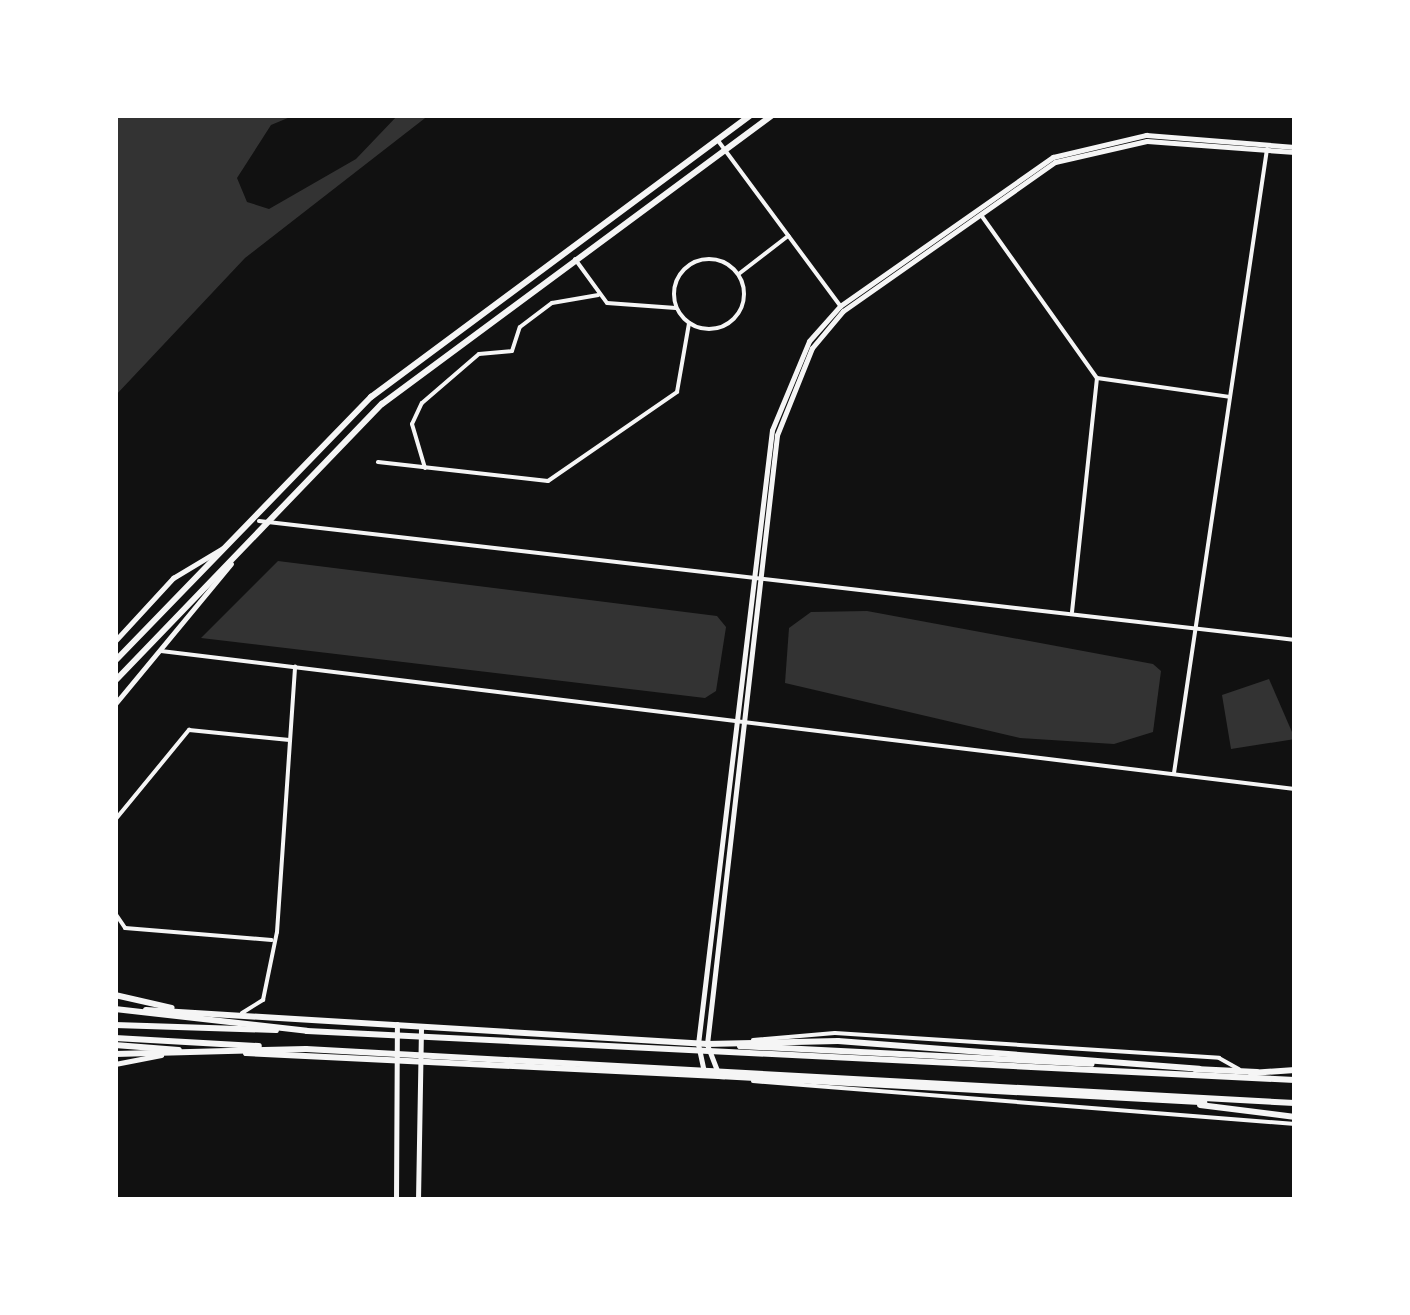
<!DOCTYPE html>
<style>
body{margin:0}
#map{position:relative;width:1410px;height:1315px;overflow:hidden;background:#111;font-family:"Exo 2",sans-serif}
div>[style]{position:absolute}
.water>*{inset:0;background:#333}
.minor>*{height:4px;margin:-2px;padding:0 2px;transform-origin:2px;border-radius:2px;background:#f5f5f5}
.minor>.ring{margin:-2px;padding:0;box-sizing:content-box;background:none;border:4px solid #f5f5f5;border-radius:50%}
.secondary>*{height:5px;margin:-2.5px;padding:0 2.5px;transform-origin:2.5px;border-radius:2.5px;background:#f5f5f5}
.primary>*{height:6px;margin:-3px;padding:0 3px;transform-origin:3px;border-radius:3px;background:#f5f5f5}
.trunk>*{height:6px;margin:-3px;padding:0 3px;transform-origin:3px;border-radius:3px;background:#f5f5f5}
span{translate:-50% -50%;white-space:nowrap;text-align:center;line-height:1.15;-webkit-text-stroke:8px #fff;paint-order:stroke}
.frame{position:absolute;inset:0;border:118px solid #fff;pointer-events:none}
</style>
<div id="map">
<div class="water">
<div style="clip-path:polygon(115px 115px,295px 115px,271px 125px,237px 178px,247px 202px,269px 209px,356px 159px,398px 115px,429px 115px,245px 258px,115px 396px)"></div>
<div style="clip-path:polygon(278px 561px,717px 616px,726px 627px,716px 691px,705px 698px,201px 638px)"></div>
<div style="clip-path:polygon(867px 611px,1153px 664px,1161px 671px,1153px 732px,1114px 744px,1020px 738px,785px 683px,789px 628px,811px 612px)"></div>
<div style="clip-path:polygon(1269px 679px,1295px 739px,1231px 749px,1222px 695px)"></div>
</div>
<div class="minor">
<div style="left:719px;top:142px;width:205px;rotate:53.5deg"></div>
<div style="left:981px;top:215px;width:200px;rotate:54.6deg"></div>
<div style="left:1097px;top:378px;width:134px;rotate:8.1deg"></div>
<div class="ring" style="left:674px;top:259px;width:66px;height:66px"></div>
<div style="left:575px;top:259px;width:54px;rotate:54deg"></div>
<div style="left:607px;top:303px;width:69px;rotate:4.1deg"></div>
<div style="left:740px;top:273px;width:61px;rotate:-37.6deg"></div>
<div style="left:378px;top:462px;width:171px;rotate:6.4deg"></div>
<div style="left:548px;top:481px;width:157px;rotate:-34.6deg"></div>
<div style="left:677px;top:392px;width:70px;rotate:-80.1deg"></div>
<div style="left:425px;top:468px;width:46px;rotate:-106.5deg"></div>
<div style="left:412px;top:424px;width:23px;rotate:-65deg"></div>
<div style="left:422px;top:403px;width:75px;rotate:-40.7deg"></div>
<div style="left:479px;top:354px;width:33px;rotate:-5deg"></div>
<div style="left:512px;top:351px;width:25px;rotate:-72deg"></div>
<div style="left:520px;top:327px;width:40px;rotate:-37deg"></div>
<div style="left:552px;top:303px;width:47px;rotate:-9.9deg"></div>
<div style="left:259px;top:521px;width:1043px;rotate:6.55deg"></div>
<div style="left:1072px;top:612px;width:235px;rotate:-83.9deg"></div>
<div style="left:161px;top:651px;width:1142px;rotate:6.94deg"></div>
<div style="left:1174px;top:773px;width:631px;rotate:-81.52deg"></div>
<div style="left:115px;top:820px;width:117px;rotate:-50.6deg"></div>
<div style="left:189px;top:730px;width:101px;rotate:5.7deg"></div>
<div style="left:115px;top:913px;width:18px;rotate:56deg"></div>
<div style="left:125px;top:928px;width:147px;rotate:4.7deg"></div>
<div style="left:242px;top:1013px;width:25px;rotate:-32deg"></div>
<div style="left:263px;top:1000px;width:69px;rotate:-78.4deg"></div>
<div style="left:277px;top:932px;width:266px;rotate:-86.1deg"></div>
<div style="left:753px;top:1040px;width:82px;rotate:-4.9deg"></div>
<div style="left:835px;top:1033px;width:385px;rotate:3.7deg"></div>
<div style="left:1219px;top:1058px;width:23px;rotate:29deg"></div>
<div style="left:753px;top:1081px;width:544px;rotate:4.54deg"></div>
</div>
<div class="secondary">
<div style="left:115px;top:641px;width:86px;rotate:-47.4deg"></div>
<div style="left:173px;top:578px;width:58px;rotate:-31deg"></div>
<div style="left:115px;top:704px;width:182px;rotate:-50.4deg"></div>
<div style="left:115px;top:1064px;width:47px;rotate:-11.1deg"></div>
<div style="left:704px;top:1072px;width:29px;rotate:-102deg"></div>
<div style="left:698px;top:1044px;width:618px;rotate:-83.13deg"></div>
<div style="left:772px;top:430px;width:96px;rotate:-67.4deg"></div>
<div style="left:809px;top:341px;width:47px;rotate:-48.5deg"></div>
<div style="left:840px;top:306px;width:260px;rotate:-35deg"></div>
<div style="left:1053px;top:157px;width:96px;rotate:-13.3deg"></div>
<div style="left:1146px;top:135px;width:149px;rotate:4.6deg"></div>
<div style="left:718px;top:1073px;width:31px;rotate:-111deg"></div>
<div style="left:707px;top:1044px;width:613px;rotate:-83.44deg"></div>
<div style="left:777px;top:435px;width:94px;rotate:-68.1deg"></div>
<div style="left:812px;top:348px;width:48px;rotate:-50deg"></div>
<div style="left:843px;top:311px;width:259px;rotate:-35.1deg"></div>
<div style="left:1055px;top:162px;width:94px;rotate:-12.9deg"></div>
<div style="left:1147px;top:141px;width:148px;rotate:4.3deg"></div>
<div style="left:396px;top:1200px;width:176px;rotate:-89.7deg"></div>
<div style="left:418px;top:1200px;width:174px;rotate:-89deg"></div>
</div>
<div class="primary">
<div style="left:115px;top:661px;width:368px;rotate:-45.9deg"></div>
<div style="left:371px;top:397px;width:473px;rotate:-36.6deg"></div>
<div style="left:115px;top:681px;width:385px;rotate:-46.1deg"></div>
<div style="left:382px;top:404px;width:486px;rotate:-36.5deg"></div>
<div style="left:115px;top:995px;width:58px;rotate:12.8deg"></div>
<div style="left:146px;top:1010px;width:563px;rotate:3.46deg"></div>
<div style="left:115px;top:1045px;width:64px;rotate:4.5deg"></div>
<div style="left:740px;top:1046px;width:352px;rotate:2.9deg"></div>
<div style="left:246px;top:1053px;width:478px;rotate:2.8deg"></div>
<div style="left:1195px;top:1069px;width:62px;rotate:2.8deg"></div>
<div style="left:1200px;top:1105px;width:96px;rotate:7.2deg"></div>
</div>
<div class="trunk">
<div style="left:115px;top:1009px;width:193px;rotate:6.5deg"></div>
<div style="left:307px;top:1031px;width:989px;rotate:2.84deg"></div>
<div style="left:115px;top:1025px;width:161px;rotate:1.8deg"></div>
<div style="left:115px;top:1038px;width:144px;rotate:3.2deg"></div>
<div style="left:707px;top:1044px;width:131px;rotate:-1.3deg"></div>
<div style="left:838px;top:1041px;width:362px;rotate:4.4deg"></div>
<div style="left:115px;top:1054px;width:191px;rotate:-1.5deg"></div>
<div style="left:306px;top:1049px;width:990px;rotate:3.13deg"></div>
<div style="left:1251px;top:1073px;width:44px;rotate:-3.9deg"></div>
<div style="left:719px;top:1076px;width:486px;rotate:3.1deg"></div>
</div>
<div class="frame"></div>
</div>
